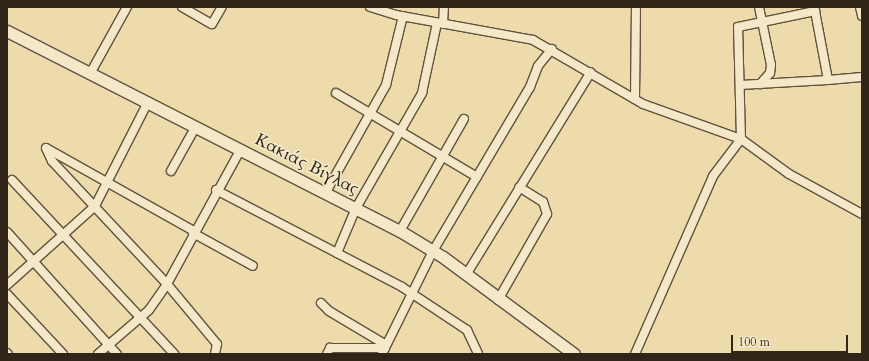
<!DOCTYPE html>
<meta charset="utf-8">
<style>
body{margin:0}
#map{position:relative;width:869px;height:361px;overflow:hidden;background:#eedbac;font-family:Cardo,serif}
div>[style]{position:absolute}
.roads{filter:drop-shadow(1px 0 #60523e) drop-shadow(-1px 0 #60523e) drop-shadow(0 1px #60523e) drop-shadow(0 -1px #60523e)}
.street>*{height:8px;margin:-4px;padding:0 4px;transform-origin:4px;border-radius:4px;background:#f4e8c9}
.secondary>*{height:11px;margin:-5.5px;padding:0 5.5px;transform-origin:5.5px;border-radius:5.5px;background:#f4e8c9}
span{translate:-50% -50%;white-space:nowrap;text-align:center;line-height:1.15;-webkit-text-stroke:3.5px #f4e8c9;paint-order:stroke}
.street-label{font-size:17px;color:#312519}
.frame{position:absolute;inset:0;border:8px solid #312519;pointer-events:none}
.scale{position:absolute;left:731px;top:335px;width:117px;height:18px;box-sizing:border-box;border:2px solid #312519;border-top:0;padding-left:5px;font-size:12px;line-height:14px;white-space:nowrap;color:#312519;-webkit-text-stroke:3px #f4e8c9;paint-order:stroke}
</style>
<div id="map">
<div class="roads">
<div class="street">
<div style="left:182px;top:7px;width:34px;rotate:30deg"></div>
<div style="left:212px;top:24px;width:20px;rotate:-60deg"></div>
<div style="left:370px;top:7px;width:27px;rotate:17deg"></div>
<div style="left:396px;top:15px;width:139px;rotate:10.3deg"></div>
<div style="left:533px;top:40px;width:127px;rotate:30.2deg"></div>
<div style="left:643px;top:104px;width:104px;rotate:19.7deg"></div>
<div style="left:741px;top:139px;width:59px;rotate:36.1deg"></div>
<div style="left:789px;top:174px;width:83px;rotate:28.7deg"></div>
<div style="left:759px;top:7px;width:59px;rotate:78.3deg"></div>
<div style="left:771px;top:65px;width:8px;rotate:97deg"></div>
<div style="left:770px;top:73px;width:15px;rotate:132deg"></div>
<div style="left:860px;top:7px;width:9px;rotate:77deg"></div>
<div style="left:443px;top:24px;width:17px;rotate:-87deg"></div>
<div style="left:91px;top:72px;width:74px;rotate:-61deg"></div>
<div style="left:828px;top:80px;width:34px;rotate:-5deg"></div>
<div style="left:336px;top:93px;width:164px;rotate:30.8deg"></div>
<div style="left:635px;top:99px;width:92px;rotate:-89.4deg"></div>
<div style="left:171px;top:171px;width:51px;rotate:-60.9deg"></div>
<div style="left:12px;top:180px;width:238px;rotate:47deg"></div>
<div style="left:216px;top:190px;width:210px;rotate:27.5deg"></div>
<div style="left:402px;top:287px;width:78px;rotate:33.5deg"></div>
<div style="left:467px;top:330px;width:26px;rotate:65deg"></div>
<div style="left:326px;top:192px;width:123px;rotate:-60.7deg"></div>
<div style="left:386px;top:85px;width:71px;rotate:-76.2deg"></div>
<div style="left:400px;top:231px;width:129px;rotate:-60.3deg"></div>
<div style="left:7px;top:232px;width:164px;rotate:48deg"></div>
<div style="left:193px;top:233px;width:68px;rotate:28.8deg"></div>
<div style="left:337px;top:253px;width:49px;rotate:-67.1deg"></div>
<div style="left:356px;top:208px;width:133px;rotate:-60.1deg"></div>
<div style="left:422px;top:93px;width:72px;rotate:-77.9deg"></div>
<div style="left:466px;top:275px;width:238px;rotate:-58.4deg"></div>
<div style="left:7px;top:285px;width:118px;rotate:-41.9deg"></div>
<div style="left:95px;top:206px;width:117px;rotate:-63deg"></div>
<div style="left:7px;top:294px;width:82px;rotate:47deg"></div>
<div style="left:498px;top:300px;width:99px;rotate:-60.3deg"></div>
<div style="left:547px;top:214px;width:13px;rotate:-108deg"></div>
<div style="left:543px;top:202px;width:28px;rotate:-148deg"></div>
<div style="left:321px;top:303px;width:11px;rotate:45deg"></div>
<div style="left:329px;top:311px;width:66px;rotate:30.8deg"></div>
<div style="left:7px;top:353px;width:1px;rotate:45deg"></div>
<div style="left:98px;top:354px;width:67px;rotate:-40.8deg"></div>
<div style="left:149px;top:310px;width:32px;rotate:-55deg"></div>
<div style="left:167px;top:284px;width:168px;rotate:-133.1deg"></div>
<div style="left:52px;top:161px;width:14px;rotate:-115deg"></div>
<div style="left:46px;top:148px;width:170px;rotate:29.3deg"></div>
<div style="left:215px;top:354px;width:10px;rotate:-79deg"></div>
<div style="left:217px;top:344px;width:78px;rotate:-129.8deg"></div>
<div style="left:167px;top:284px;width:154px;rotate:-61.3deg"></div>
<div style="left:327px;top:354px;width:7px;rotate:-63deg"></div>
<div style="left:330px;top:348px;width:55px"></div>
<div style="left:382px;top:354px;width:115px;rotate:-63.7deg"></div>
<div style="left:433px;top:251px;width:191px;rotate:-59.4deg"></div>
<div style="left:530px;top:87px;width:22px;rotate:-69deg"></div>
<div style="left:538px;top:66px;width:22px;rotate:-51deg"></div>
<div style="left:635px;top:354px;width:194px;rotate:-66.3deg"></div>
<div style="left:713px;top:176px;width:46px;rotate:-52.9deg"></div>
<div style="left:741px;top:139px;width:112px;rotate:-91.5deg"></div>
<div style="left:738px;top:27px;width:79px;rotate:-11.7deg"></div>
<div style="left:815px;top:11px;width:70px;rotate:79.3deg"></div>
<div style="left:828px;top:80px;width:88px;rotate:176.7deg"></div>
</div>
<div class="secondary">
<div style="left:7px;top:31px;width:441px;rotate:27deg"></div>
<div style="left:400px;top:231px;width:50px;rotate:31.2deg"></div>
<div style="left:443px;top:257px;width:163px;rotate:36.5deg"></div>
</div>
</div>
<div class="street-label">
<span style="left:307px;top:164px;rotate:27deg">Κακιάς Βίγλας</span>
</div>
<div class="frame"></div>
<div class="scale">100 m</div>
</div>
